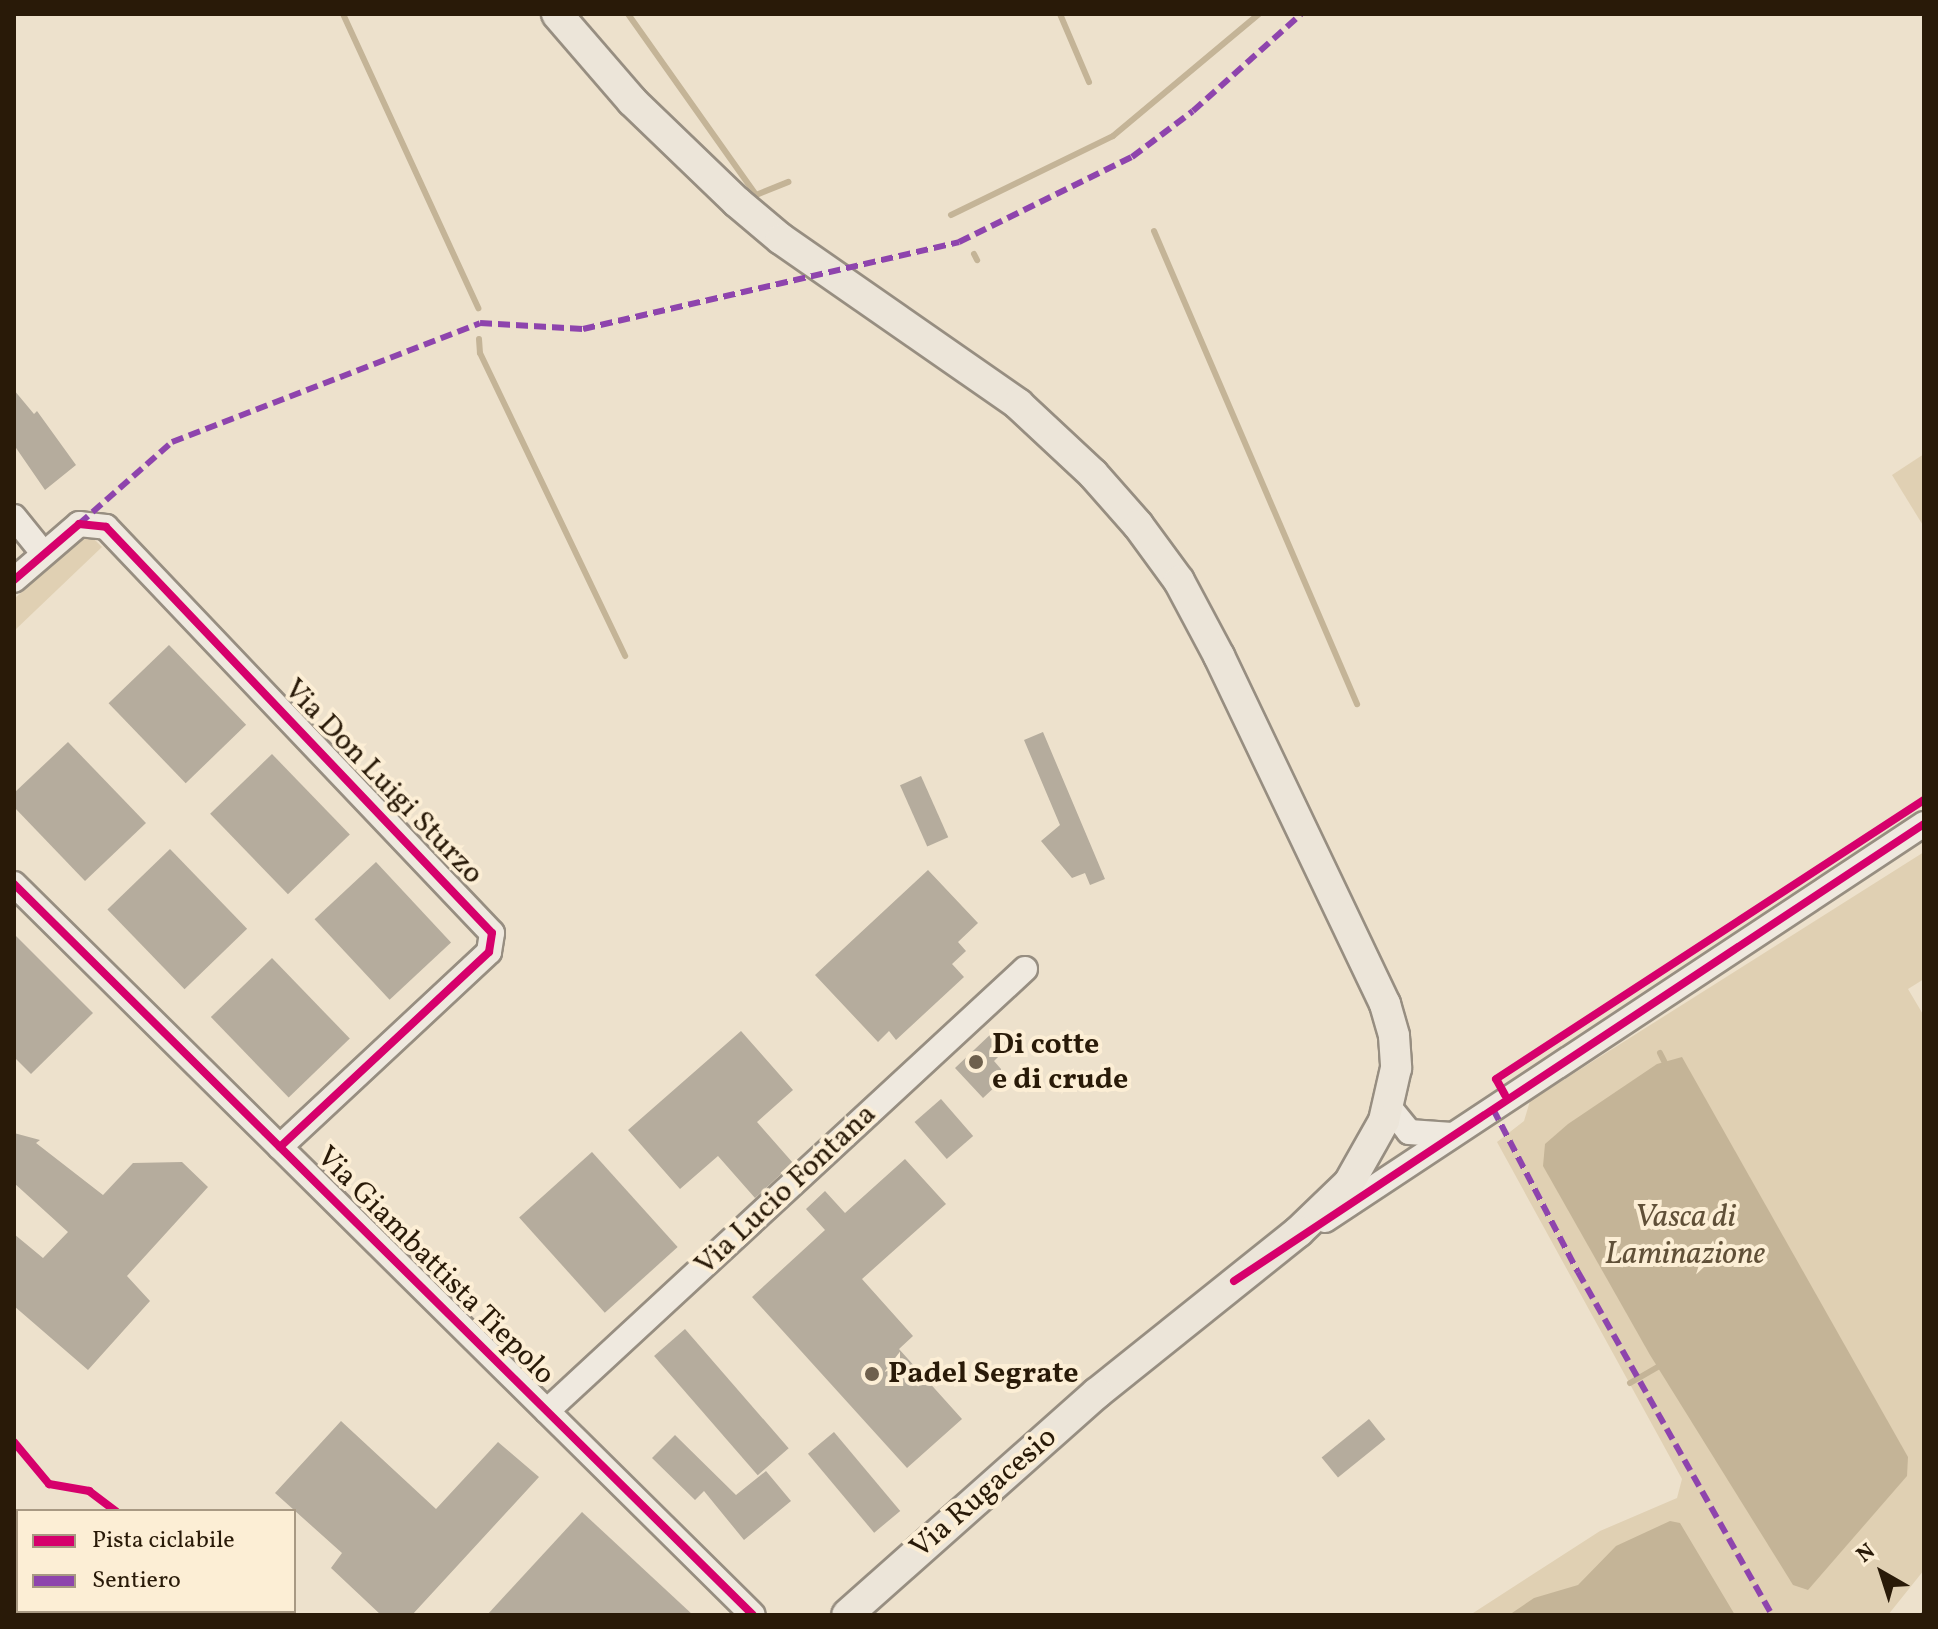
<!DOCTYPE html>
<style>
body{margin:0}
#map{position:relative;width:1938px;height:1629px;overflow:hidden;background:#ede1cc;font-family:Vollkorn,serif}
div>[style]{position:absolute}
.green>*{inset:0;background:#e0d0b3}
.water>*{inset:0;background:#c4b497}
.stream>*{height:6px;margin:-3px;padding:0 3px;transform-origin:3px;border-radius:3px;background:#c4b497}
.building>*{inset:0;background:#b5ac9d;transform-origin:0 0}
.roads{filter:drop-shadow(2px 0 #978e81) drop-shadow(-2px 0 #978e81) drop-shadow(0 2px #978e81) drop-shadow(0 -2px #978e81)}
.minor>*{height:24px;margin:-12px;padding:0 12px;transform-origin:12px;border-radius:12px;background:#efe9df}
.major>*{height:30px;margin:-15px;padding:0 15px;transform-origin:15px;border-radius:15px;background:#ece5d9}
.rail>*{height:6px;margin-top:-3px;transform-origin:0;background:repeating-linear-gradient(90deg,#a8a298 0 14px,transparent 0 28px)}
.quiet>*{height:6px;margin-top:-3px;transform-origin:0;background:repeating-linear-gradient(90deg,#8e44ad 0 12px,transparent 0 18px)}
.cycleway>*{height:8px;margin:-4px;padding:0 4px;transform-origin:4px;border-radius:4px;background:#d6006c}
.dots>*{width:22px;height:22px;translate:-50% -50%;box-sizing:border-box;border:4px solid #fceed5;border-radius:50%}
span{translate:-50% -50%;white-space:nowrap;text-align:center;line-height:1.15;-webkit-text-stroke:8px #fceed5;paint-order:stroke}
.street-label{font-size:30px;color:#291a08}
.poi-label{font-size:30px;color:#291a08;font-weight:700}
.left{translate:0 -50%;text-align:left}
.water-label{font-size:32px;color:#605038;font-style:italic}
.frame{position:absolute;inset:0;border:16px solid #291a08;pointer-events:none}
.legend{position:absolute;left:16px;top:1509px;width:280px;height:104px;box-sizing:border-box;background:#fceed5;border:2px solid #a89983;margin:0;padding:10px 14px;list-style:none;font-size:24px;color:#291a08}
.legend li{display:flex;align-items:center;gap:16px;height:40px}
.legend b{width:40px;border:2px solid #a89983}
.north{position:absolute;left:1842px;top:1533px;width:80px;height:80px;-webkit-text-stroke:6px #fceed5;paint-order:stroke;rotate:321deg;font-size:22px;font-weight:700;line-height:32px;text-align:center;color:#291a08}
.north::after{content:'';display:block;margin:auto;width:28px;height:36px;background:#291a08;clip-path:polygon(50% 0,100% 100%,50% 72%,0 100%)}
</style>
<div id="map">
<div class="green">
<div style="clip-path:polygon(1924px 454px,1924px 527px,1892px 475px)"></div>
<div style="clip-path:polygon(88px 533px,102px 547px,14px 631px,14px 599px)"></div>
<div style="clip-path:polygon(1924px 852px,1924px 979px,1908px 989px,1924px 1016px,1924px 1570px,1888px 1615px,1470px 1615px,1600px 1531px,1677px 1498px,1682px 1479px,1497px 1142px,1524px 1121px,1530px 1101px)"></div>
</div>
<div class="water">
<div style="clip-path:polygon(1682px 1057px,1908px 1457px,1907px 1476px,1808px 1590px,1793px 1585px,1650px 1355px,1543px 1166px,1545px 1144px,1568px 1124px,1657px 1064px)"></div>
<div style="clip-path:polygon(1670px 1521px,1680px 1523px,1735px 1615px,1509px 1615px,1534px 1598px,1578px 1585px,1616px 1546px)"></div>
</div>
<div class="stream">
<div style="left:343px;top:14px;width:324px;rotate:65.3deg"></div>
<div style="left:628px;top:14px;width:222px;rotate:54.7deg"></div>
<div style="left:756px;top:195px;width:35px;rotate:-22deg"></div>
<div style="left:1060px;top:14px;width:74px;rotate:66.9deg"></div>
<div style="left:951px;top:215px;width:180px;rotate:-26deg"></div>
<div style="left:1113px;top:136px;width:190px;rotate:-39.9deg"></div>
<div style="left:1154px;top:231px;width:515px;rotate:66.77deg"></div>
<div style="left:974px;top:254px;width:7px;rotate:63deg"></div>
<div style="left:479px;top:339px;width:14px;rotate:86deg"></div>
<div style="left:480px;top:353px;width:336px;rotate:64.4deg"></div>
<div style="left:1660px;top:1053px;width:9px;rotate:63deg"></div>
<div style="left:1630px;top:1383px;width:32px;rotate:-30deg"></div>
</div>
<div class="building">
<div style="clip-path:polygon(14px 390px,34px 414px,37px 411px,76px 465px,45px 490px,14px 445px)"></div>
<div style="left:169px;top:645px;width:111px;height:84px;rotate:46deg"></div>
<div style="clip-path:polygon(1043px 732px,1105px 879px,1090px 885px,1085px 873px,1072px 878px,1041px 841px,1060px 825px,1024px 740px)"></div>
<div style="clip-path:polygon(68px 742px,146px 823px,85px 881px,14px 807px,14px 793px)"></div>
<div style="left:272px;top:754px;width:112px;height:86px;rotate:46deg"></div>
<div style="left:921px;top:776px;width:67px;height:23px;rotate:66deg"></div>
<div style="left:170px;top:849px;width:111px;height:87px;rotate:46deg"></div>
<div style="left:376px;top:862px;width:110px;height:84px;rotate:47deg"></div>
<div style="clip-path:polygon(928px 870px,978px 923px,958px 942px,966px 951px,952px 964px,964px 977px,896px 1040px,889px 1031px,878px 1042px,815px 975px)"></div>
<div style="clip-path:polygon(14px 934px,93px 1013px,31px 1074px,14px 1057px)"></div>
<div style="left:272px;top:958px;width:112px;height:85px;rotate:46deg"></div>
<div style="clip-path:polygon(741px 1031px,793px 1090px,757px 1122px,793px 1163px,755px 1198px,718px 1156px,680px 1189px,628px 1130px)"></div>
<div style="clip-path:polygon(994px 1031px,1009px 1046px,994px 1061px,1001px 1069px,999px 1083px,983px 1098px,955px 1068px)"></div>
<div style="left:941px;top:1099px;width:49px;height:35px;rotate:49deg"></div>
<div style="clip-path:polygon(14px 1133px,40px 1140px,36px 1143px,103px 1195px,133px 1163px,182px 1162px,208px 1187px,127px 1276px,150px 1301px,88px 1370px,14px 1306px,14px 1234px,43px 1258px,68px 1232px,14px 1183px)"></div>
<div style="left:592px;top:1152px;width:128px;height:98px;rotate:48deg"></div>
<div style="clip-path:polygon(905px 1159px,946px 1204px,862px 1279px,913px 1336px,899px 1349px,962px 1419px,907px 1468px,752px 1297px,825px 1230px,806px 1209px,825px 1191px,845px 1213px)"></div>
<div style="left:685px;top:1329px;width:158px;height:41px;rotate:49deg"></div>
<div style="left:1369px;top:1419px;width:26px;height:61px;rotate:51deg"></div>
<div style="clip-path:polygon(341px 1421px,436px 1509px,498px 1442px,539px 1477px,412px 1615px,381px 1615px,331px 1568px,342px 1553px,275px 1493px)"></div>
<div style="left:834px;top:1432px;width:103px;height:34px;rotate:50deg"></div>
<div style="clip-path:polygon(675px 1435px,736px 1495px,766px 1471px,791px 1501px,744px 1540px,704px 1491px,695px 1500px,652px 1458px)"></div>
<div style="clip-path:polygon(582px 1512px,693px 1615px,487px 1615px)"></div>
</div>
<div class="roads">
<div class="minor">
<div style="left:14px;top:517px;width:46px;rotate:51.1deg"></div>
<div style="left:14px;top:580px;width:86px;rotate:-40.7deg"></div>
<div style="left:79px;top:524px;width:27px;rotate:6deg"></div>
<div style="left:106px;top:527px;width:560px;rotate:46.45deg"></div>
<div style="left:492px;top:933px;width:19px;rotate:99deg"></div>
<div style="left:489px;top:952px;width:286px;rotate:137deg"></div>
<div style="left:14px;top:884px;width:1039px;rotate:44.69deg"></div>
<div style="left:1389px;top:1107px;width:32px;rotate:51deg"></div>
<div style="left:1409px;top:1132px;width:43px;rotate:4deg"></div>
<div style="left:1325px;top:1220px;width:718px;rotate:-33.47deg"></div>
<div style="left:547px;top:1411px;width:651px;rotate:-42.76deg"></div>
<div style="left:14px;top:1544px;width:6px;rotate:45deg"></div>
<div style="left:89px;top:1611px;width:11px;rotate:22deg"></div>
</div>
<div class="major">
<div style="left:557px;top:14px;width:115px;rotate:49.2deg"></div>
<div style="left:632px;top:101px;width:146px;rotate:43.9deg"></div>
<div style="left:737px;top:202px;width:57px;rotate:40.1deg"></div>
<div style="left:781px;top:239px;width:289px;rotate:34.8deg"></div>
<div style="left:1018px;top:404px;width:103px;rotate:43deg"></div>
<div style="left:1093px;top:474px;width:68px;rotate:48.6deg"></div>
<div style="left:1138px;top:525px;width:69px;rotate:53.8deg"></div>
<div style="left:1179px;top:581px;width:85px;rotate:61.9deg"></div>
<div style="left:1219px;top:656px;width:386px;rotate:64.5deg"></div>
<div style="left:1385px;top:1004px;width:33px;rotate:74deg"></div>
<div style="left:1394px;top:1036px;width:32px;rotate:86deg"></div>
<div style="left:1396px;top:1068px;width:54px;rotate:102.8deg"></div>
<div style="left:1384px;top:1121px;width:71px;rotate:119.4deg"></div>
<div style="left:1349px;top:1183px;width:71px;rotate:136.1deg"></div>
<div style="left:1298px;top:1232px;width:258px;rotate:141.3deg"></div>
<div style="left:1097px;top:1393px;width:334px;rotate:138.4deg"></div>
</div>
</div>
<div class="rail">
<div style="left:1923px;top:1615px;width:1px;rotate:-45deg"></div>
</div>
<div class="quiet">
<div style="left:79px;top:524px;width:124px;rotate:-41.4deg"></div>
<div style="left:172px;top:442px;width:330px;rotate:-21.1deg"></div>
<div style="left:480px;top:323px;width:103px;rotate:3.3deg"></div>
<div style="left:583px;top:329px;width:386px;rotate:-13deg"></div>
<div style="left:959px;top:242px;width:193px;rotate:-26.2deg"></div>
<div style="left:1132px;top:157px;width:76px;rotate:-37deg"></div>
<div style="left:1193px;top:111px;width:145px;rotate:-41.9deg"></div>
<div style="left:1493px;top:1109px;width:184px;rotate:62.5deg"></div>
<div style="left:1578px;top:1272px;width:394px;rotate:60.5deg"></div>
</div>
<div class="cycleway">
<div style="left:14px;top:580px;width:86px;rotate:-40.7deg"></div>
<div style="left:79px;top:524px;width:27px;rotate:6deg"></div>
<div style="left:106px;top:527px;width:560px;rotate:46.45deg"></div>
<div style="left:492px;top:933px;width:19px;rotate:99deg"></div>
<div style="left:489px;top:952px;width:286px;rotate:137deg"></div>
<div style="left:14px;top:884px;width:1039px;rotate:44.69deg"></div>
<div style="left:1505px;top:1095px;width:18px;rotate:-119deg"></div>
<div style="left:1496px;top:1079px;width:511px;rotate:-33.1deg"></div>
<div style="left:1234px;top:1281px;width:828px;rotate:-33.52deg"></div>
<div style="left:14px;top:1442px;width:55px;rotate:50.2deg"></div>
<div style="left:49px;top:1484px;width:41px;rotate:9.9deg"></div>
<div style="left:89px;top:1491px;width:34px;rotate:37deg"></div>
</div>
<div class="dots">
<div style="left:976px;top:1062px;background:#6e604d"></div>
<div style="left:872px;top:1374px;background:#6e604d"></div>
</div>
<div class="street-label">
<span style="left:383px;top:782px;rotate:46deg">Via Don Luigi Sturzo</span>
<span style="left:786px;top:1190px;rotate:-43deg">Via Lucio Fontana</span>
<span style="left:435px;top:1266px;rotate:45deg">Via Giambattista Tiepolo</span>
<span style="left:984px;top:1493px;rotate:-41deg">Via Rugacesio</span>
</div>
<div class="poi-label">
<span class="left" style="left:992px;top:1062px">Di cotte<br>e di crude</span>
<span class="left" style="left:888px;top:1374px">Padel Segrate</span>
</div>
<div class="water-label">
<span style="left:1685px;top:1237px">Vasca di<br>Laminazione</span>
</div>
<div class="frame"></div>
<ul class="legend">
<li><b style="height:10px;background:#d6006c"></b>Pista ciclabile</li>
<li><b style="height:10px;background:#8e44ad"></b>Sentiero</li>
</ul>
<div class="north">N</div>
</div>
